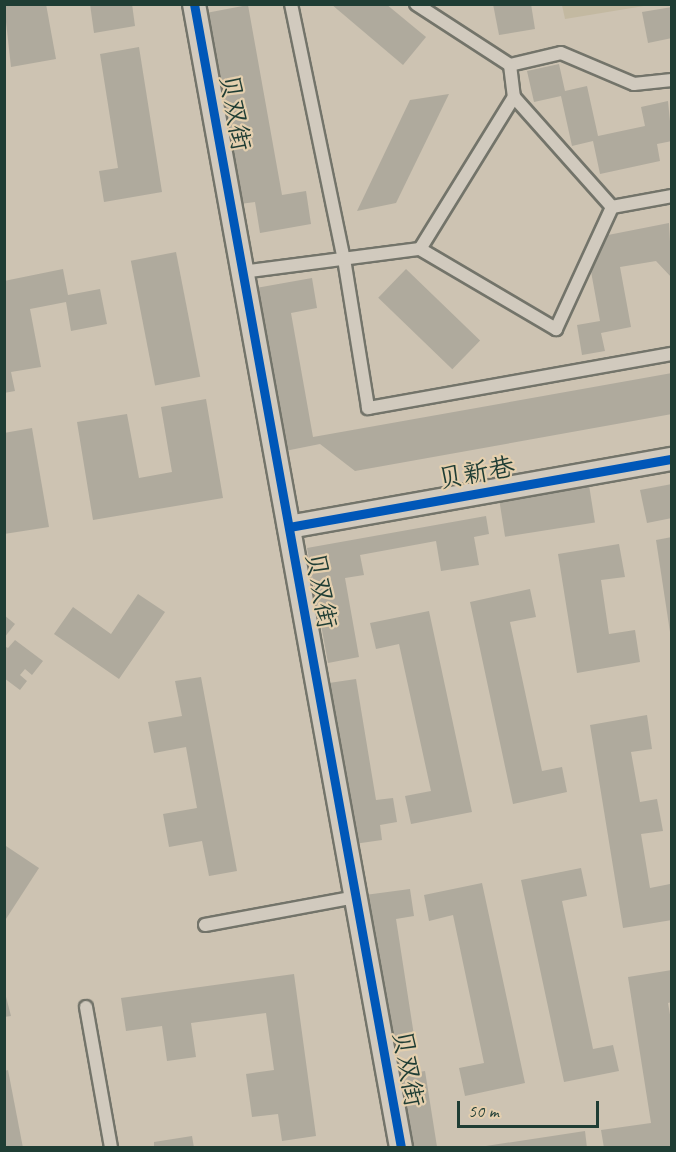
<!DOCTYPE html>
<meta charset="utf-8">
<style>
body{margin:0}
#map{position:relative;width:676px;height:1152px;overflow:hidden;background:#cdc3b2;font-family:Caveat,"LXGW WenKai TC",sans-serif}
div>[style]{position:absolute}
.built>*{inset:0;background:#c3b9a1}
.building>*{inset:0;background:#afaa9d;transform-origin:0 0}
.roads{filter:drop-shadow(2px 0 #73746a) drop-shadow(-2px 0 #73746a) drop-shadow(0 2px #73746a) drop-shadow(0 -2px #73746a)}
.service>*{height:12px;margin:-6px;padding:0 6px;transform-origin:6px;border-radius:6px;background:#d1cabe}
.minor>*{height:22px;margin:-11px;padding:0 11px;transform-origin:11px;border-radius:11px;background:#d1cabe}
.cycleway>*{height:9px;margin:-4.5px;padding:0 4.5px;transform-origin:4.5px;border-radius:4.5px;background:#0057b8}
span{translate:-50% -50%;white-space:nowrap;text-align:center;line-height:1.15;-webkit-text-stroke:4.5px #e4cfae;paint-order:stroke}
.street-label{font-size:26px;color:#1f3d34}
.frame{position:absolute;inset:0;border:6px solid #1f3d34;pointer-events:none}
.scale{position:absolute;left:457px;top:1101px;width:142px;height:27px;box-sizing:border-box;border:3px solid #1f3d34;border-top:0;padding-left:8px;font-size:18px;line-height:21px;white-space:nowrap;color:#1f3d34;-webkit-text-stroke:4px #e4cfae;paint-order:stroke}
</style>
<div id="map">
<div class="built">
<div style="clip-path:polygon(562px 5px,562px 4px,650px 5px,565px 19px)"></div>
</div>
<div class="building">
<div style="clip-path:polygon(4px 4px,46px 4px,56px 59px,11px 67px)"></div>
<div style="clip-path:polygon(90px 4px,132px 4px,135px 26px,94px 33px)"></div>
<div style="clip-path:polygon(331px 4px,386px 4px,426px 37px,403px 65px)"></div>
<div style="clip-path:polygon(493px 4px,531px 4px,535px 29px,499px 35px)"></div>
<div style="clip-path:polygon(248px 5px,282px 195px,306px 191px,311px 224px,260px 233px,255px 202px,240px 204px,206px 13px)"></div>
<div style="clip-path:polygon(672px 7px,672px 38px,648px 43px,642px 12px)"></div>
<div style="clip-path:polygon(139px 47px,162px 192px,104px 202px,99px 171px,118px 168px,100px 54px)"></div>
<div style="clip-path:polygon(559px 64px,565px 91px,587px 86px,598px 136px,645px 126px,641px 107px,668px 101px,672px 141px,657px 144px,660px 161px,600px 174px,593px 141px,572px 146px,561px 96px,534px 102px,527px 71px)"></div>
<div style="clip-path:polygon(449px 94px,396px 203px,357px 211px,410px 100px)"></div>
<div style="clip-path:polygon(669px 223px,672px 278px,656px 261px,620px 267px,631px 327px,601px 333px,605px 351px,582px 355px,577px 325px,600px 321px,590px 266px,608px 235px)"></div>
<div style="left:176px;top:252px;width:127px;height:46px;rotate:79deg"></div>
<div style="clip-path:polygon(63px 269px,68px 295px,100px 289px,107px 324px,71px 331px,66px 302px,30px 309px,41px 367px,11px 372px,15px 391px,4px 393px,4px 281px)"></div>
<div style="left:406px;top:269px;width:103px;height:40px;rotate:44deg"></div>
<div style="clip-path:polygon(312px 278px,317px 308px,291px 313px,313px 437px,672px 373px,672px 414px,355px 471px,320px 444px,285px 451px,256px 288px)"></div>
<div style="clip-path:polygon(206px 399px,223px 498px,93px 520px,77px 422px,127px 414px,139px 478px,172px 472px,161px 407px)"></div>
<div style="clip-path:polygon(32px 428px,49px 527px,4px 534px,4px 433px)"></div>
<div style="clip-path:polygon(672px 484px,672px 518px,647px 523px,640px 490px)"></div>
<div style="left:589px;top:485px;width:38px;height:91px;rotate:81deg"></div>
<div style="clip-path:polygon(486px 516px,489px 534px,474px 537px,479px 565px,441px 571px,436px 541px,360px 555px,364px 575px,345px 578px,359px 657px,328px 663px,307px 548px)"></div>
<div style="clip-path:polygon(672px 537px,672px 632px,670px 632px,656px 540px)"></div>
<div style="clip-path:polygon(619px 544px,625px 577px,601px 580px,609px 634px,635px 630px,640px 662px,577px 673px,558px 554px)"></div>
<div style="clip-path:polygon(530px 589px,536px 617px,510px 622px,542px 771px,562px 767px,567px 792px,513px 804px,470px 602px)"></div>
<div style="clip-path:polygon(138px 594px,165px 612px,119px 679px,54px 634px,73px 607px,111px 634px)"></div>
<div style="clip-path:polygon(429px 611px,472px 812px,411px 824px,405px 796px,431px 791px,399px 644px,376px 649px,370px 623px)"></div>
<div style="clip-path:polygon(4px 615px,15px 624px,4px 638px)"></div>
<div style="clip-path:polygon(15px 640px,43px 661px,32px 675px,25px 669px,20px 675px,27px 681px,20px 690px,4px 678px,4px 646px,8px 648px)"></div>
<div style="clip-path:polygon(201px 677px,237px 871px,209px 876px,202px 841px,169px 847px,163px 814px,197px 808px,186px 747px,154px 753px,148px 722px,182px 716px,175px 681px)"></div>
<div style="clip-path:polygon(356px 679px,376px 800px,393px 798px,397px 822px,380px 825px,382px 840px,354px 844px,329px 683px)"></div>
<div style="clip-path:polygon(647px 715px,652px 749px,631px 752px,640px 802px,657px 799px,663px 831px,641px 834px,650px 888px,670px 884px,672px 920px,623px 928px,590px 725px)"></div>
<div style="clip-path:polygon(6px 846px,39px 868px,4px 922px,4px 848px)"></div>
<div style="clip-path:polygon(581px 868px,587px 896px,562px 901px,593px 1049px,613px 1045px,619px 1071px,564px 1082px,521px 880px)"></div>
<div style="clip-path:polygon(482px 883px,525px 1083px,465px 1096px,459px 1068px,484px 1063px,453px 915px,429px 921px,424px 895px)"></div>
<div style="clip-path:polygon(410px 889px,414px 916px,396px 919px,415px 1042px,388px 1046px,365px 895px)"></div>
<div style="clip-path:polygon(672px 970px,672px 1002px,668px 1003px,672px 1026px,672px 1148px,604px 1148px,601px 1130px,651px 1123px,628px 977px)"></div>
<div style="clip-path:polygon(294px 974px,316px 1136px,282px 1141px,278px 1114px,252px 1117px,246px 1074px,274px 1070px,266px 1013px,191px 1023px,196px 1057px,167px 1061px,162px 1026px,126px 1031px,121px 998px)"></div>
<div style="clip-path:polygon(4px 989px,11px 1016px,4px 1017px)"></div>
<div style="clip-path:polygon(8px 1070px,23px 1148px,4px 1148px,4px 1071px)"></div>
<div style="left:425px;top:1071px;width:78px;height:28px;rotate:81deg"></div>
<div style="clip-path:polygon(585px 1131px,587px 1148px,486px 1148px,486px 1146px)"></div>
<div style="clip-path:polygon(192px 1136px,194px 1148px,154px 1148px,154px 1142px)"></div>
</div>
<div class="roads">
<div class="service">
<div style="left:291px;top:4px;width:260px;rotate:78.3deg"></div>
<div style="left:344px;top:259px;width:151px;rotate:80.8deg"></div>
<div style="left:368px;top:408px;width:309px;rotate:-10.1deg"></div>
<div style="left:416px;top:4px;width:112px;rotate:33deg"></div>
<div style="left:510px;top:65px;width:52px;rotate:-13.2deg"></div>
<div style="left:561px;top:53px;width:79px;rotate:23deg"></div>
<div style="left:634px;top:84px;width:38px;rotate:-6deg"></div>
<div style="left:510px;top:65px;width:32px;rotate:83deg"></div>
<div style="left:420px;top:249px;width:158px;rotate:30.5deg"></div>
<div style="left:556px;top:329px;width:134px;rotate:-65.3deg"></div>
<div style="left:242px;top:272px;width:179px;rotate:-7.4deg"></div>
<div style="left:420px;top:249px;width:179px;rotate:-58.3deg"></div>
<div style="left:514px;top:97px;width:147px;rotate:48.3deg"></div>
<div style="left:612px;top:207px;width:61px;rotate:-10.4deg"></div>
<div style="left:205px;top:925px;width:154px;rotate:-10.5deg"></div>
<div style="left:86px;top:1007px;width:143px;rotate:79.9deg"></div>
</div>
<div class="minor">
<div style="left:194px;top:4px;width:1163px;rotate:79.74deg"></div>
<div style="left:289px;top:527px;width:389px;rotate:-10.1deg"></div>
</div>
</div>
<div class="cycleway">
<div style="left:194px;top:4px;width:1163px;rotate:79.74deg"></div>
<div style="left:289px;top:527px;width:389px;rotate:-10.1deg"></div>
</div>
<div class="street-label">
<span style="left:235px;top:112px;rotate:80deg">贝双街</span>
<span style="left:476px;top:473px;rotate:-10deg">贝新巷</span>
<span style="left:321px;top:590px;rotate:80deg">贝双街</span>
<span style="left:408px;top:1068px;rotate:80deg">贝双街</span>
</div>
<div class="frame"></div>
<div class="scale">50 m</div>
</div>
